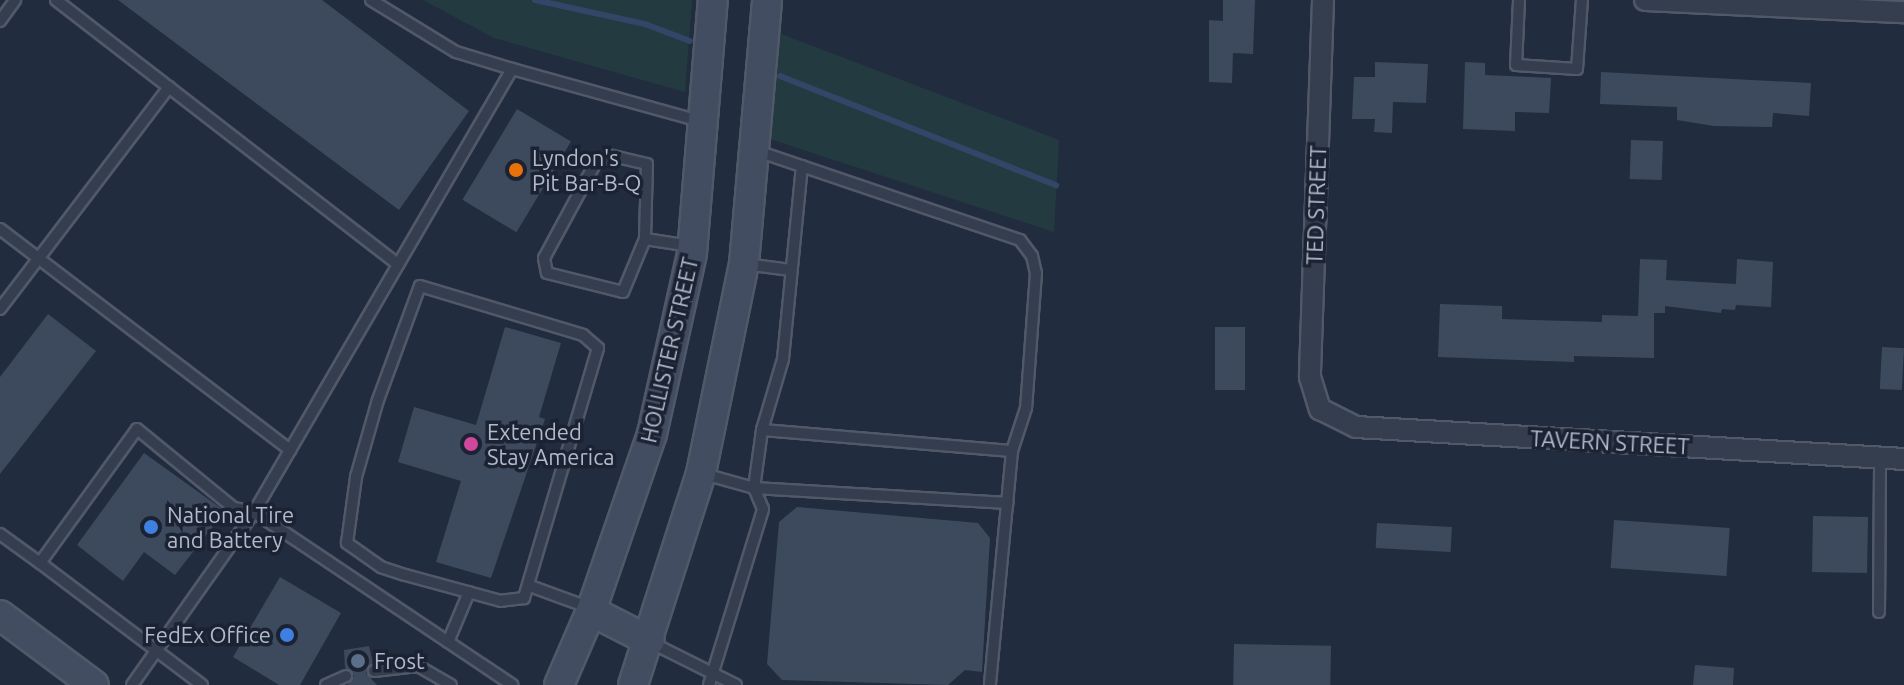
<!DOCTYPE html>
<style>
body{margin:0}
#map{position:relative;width:1904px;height:685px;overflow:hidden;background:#212c3f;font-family:Ubuntu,sans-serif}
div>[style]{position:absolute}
.green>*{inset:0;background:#233b40}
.stream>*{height:6px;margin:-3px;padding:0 3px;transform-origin:3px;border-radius:3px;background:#344667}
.building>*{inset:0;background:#3d4a5e;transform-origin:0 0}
.roads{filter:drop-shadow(2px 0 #515969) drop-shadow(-2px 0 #515969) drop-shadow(0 2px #515969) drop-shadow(0 -2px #515969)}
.service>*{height:10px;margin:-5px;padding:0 5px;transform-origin:5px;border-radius:5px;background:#353e4f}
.minor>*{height:20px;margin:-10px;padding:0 10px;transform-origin:10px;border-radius:10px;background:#353e4f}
.secondary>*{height:28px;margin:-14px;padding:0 14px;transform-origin:14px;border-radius:14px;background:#434d62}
.dots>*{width:22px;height:22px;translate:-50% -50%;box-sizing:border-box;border:4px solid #1b2333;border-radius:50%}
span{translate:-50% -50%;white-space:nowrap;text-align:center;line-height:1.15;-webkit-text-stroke:7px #1b2333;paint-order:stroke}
.poi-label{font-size:22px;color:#b1b9ca}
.left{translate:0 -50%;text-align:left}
.right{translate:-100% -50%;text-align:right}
.street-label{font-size:22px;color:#b1b9ca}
</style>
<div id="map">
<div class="green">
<div style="clip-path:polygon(423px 0,692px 0,685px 92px,494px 38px)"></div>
<div style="clip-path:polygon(776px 32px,1059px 140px,1054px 232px,770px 139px)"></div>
</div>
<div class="stream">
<div style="left:535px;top:0;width:113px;rotate:12.3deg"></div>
<div style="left:645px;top:24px;width:48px;rotate:20.7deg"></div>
<div style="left:780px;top:76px;width:297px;rotate:21.6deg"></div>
</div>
<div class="building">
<div style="clip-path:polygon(118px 0,322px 0,469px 111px,399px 210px)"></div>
<div style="clip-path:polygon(1223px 0,1255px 0,1253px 54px,1233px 53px,1232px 83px,1209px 82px,1209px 20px,1223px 21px)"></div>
<div style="clip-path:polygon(1375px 62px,1428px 64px,1426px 103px,1393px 102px,1392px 133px,1374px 132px,1375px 119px,1352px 119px,1354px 77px,1375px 77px)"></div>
<div style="clip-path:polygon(1465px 62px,1485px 63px,1485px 75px,1551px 78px,1549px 113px,1515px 112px,1515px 131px,1463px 129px)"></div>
<div style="clip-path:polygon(1601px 72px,1811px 83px,1809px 116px,1773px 113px,1772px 127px,1714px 126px,1677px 120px,1677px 107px,1600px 104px)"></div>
<div style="left:517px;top:109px;width:63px;height:106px;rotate:31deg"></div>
<div style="left:1631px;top:140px;width:32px;height:39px;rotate:2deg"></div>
<div style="clip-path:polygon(1640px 259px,1667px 260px,1666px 280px,1736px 284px,1737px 259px,1773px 262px,1771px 307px,1736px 305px,1735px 310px,1722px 309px,1721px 313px,1665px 306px,1665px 313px,1654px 313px,1654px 358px,1574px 356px,1574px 362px,1438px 357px,1440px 304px,1502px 306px,1502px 319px,1602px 322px,1602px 315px,1638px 316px)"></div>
<div style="clip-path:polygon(48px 314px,96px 351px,0 474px,0 377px)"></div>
<div style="clip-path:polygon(505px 327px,561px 343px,539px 417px,545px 419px,491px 578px,436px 562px,461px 481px,398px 462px,414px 407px,476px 425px)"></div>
<div style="left:1215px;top:327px;width:30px;height:63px"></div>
<div style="left:1882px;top:347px;width:22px;height:42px;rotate:3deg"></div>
<div style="clip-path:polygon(144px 453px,225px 511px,175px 575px,144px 552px,123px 581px,77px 545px)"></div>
<div style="clip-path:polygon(797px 507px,978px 523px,990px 538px,982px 672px,965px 670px,948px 685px,782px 680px,767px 664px,779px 522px)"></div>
<div style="left:1813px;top:516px;width:55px;height:56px;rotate:1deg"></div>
<div style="left:1614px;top:520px;width:116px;height:48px;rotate:4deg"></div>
<div style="left:1377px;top:523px;width:75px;height:25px;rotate:3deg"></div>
<div style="clip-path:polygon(280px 577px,341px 613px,300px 685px,279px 685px,233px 657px)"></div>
<div style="left:1234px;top:644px;width:97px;height:41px;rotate:1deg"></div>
<div style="clip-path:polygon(369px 646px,373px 663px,366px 673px,377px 685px,347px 685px,354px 676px,345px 668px,344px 650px)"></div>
<div style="clip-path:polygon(1695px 665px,1734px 668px,1733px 685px,1693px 685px)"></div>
</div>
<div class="roads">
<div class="service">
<div style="left:56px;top:0;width:432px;rotate:37.7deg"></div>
<div style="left:371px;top:0;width:100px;rotate:31.5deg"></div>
<div style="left:456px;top:52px;width:59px;rotate:16.9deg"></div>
<div style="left:1519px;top:0;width:65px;rotate:92.6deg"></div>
<div style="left:1516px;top:65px;width:61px;rotate:3.8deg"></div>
<div style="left:1577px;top:69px;width:69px;rotate:-85.9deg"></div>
<div style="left:0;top:21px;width:26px;rotate:-54deg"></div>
<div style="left:757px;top:151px;width:278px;rotate:18.7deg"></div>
<div style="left:1020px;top:240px;width:20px;rotate:53deg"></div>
<div style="left:1032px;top:256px;width:17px;rotate:77deg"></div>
<div style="left:1036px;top:273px;width:135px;rotate:94.2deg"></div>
<div style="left:1026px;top:408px;width:45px;rotate:108deg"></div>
<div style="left:1012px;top:451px;width:235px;rotate:95.4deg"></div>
<div style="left:0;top:229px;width:365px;rotate:37.3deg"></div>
<div style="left:645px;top:239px;width:75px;rotate:-88.5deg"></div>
<div style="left:647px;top:164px;width:37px;rotate:-167deg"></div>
<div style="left:611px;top:156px;width:16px;rotate:158deg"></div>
<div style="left:596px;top:162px;width:109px;rotate:118.4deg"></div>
<div style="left:544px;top:258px;width:15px;rotate:79deg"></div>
<div style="left:547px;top:273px;width:78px;rotate:14deg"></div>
<div style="left:623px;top:292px;width:57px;rotate:-67.5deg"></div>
<div style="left:645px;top:239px;width:46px;rotate:8.8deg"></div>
<div style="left:745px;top:264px;width:46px;rotate:7.4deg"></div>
<div style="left:420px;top:286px;width:170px;rotate:16.7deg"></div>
<div style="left:583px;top:335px;width:20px;rotate:41deg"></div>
<div style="left:598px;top:348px;width:261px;rotate:106.5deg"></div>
<div style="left:524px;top:598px;width:23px;rotate:173deg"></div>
<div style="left:501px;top:601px;width:99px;rotate:-164.8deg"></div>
<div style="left:405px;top:575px;width:25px;rotate:-162deg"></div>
<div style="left:381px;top:567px;width:42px;rotate:-144.8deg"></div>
<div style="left:347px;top:543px;width:67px;rotate:-82.2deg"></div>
<div style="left:356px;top:477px;width:80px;rotate:-74.1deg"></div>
<div style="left:378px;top:400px;width:121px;rotate:-69.8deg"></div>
<div style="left:0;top:309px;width:279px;rotate:-52.7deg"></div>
<div style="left:762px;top:430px;width:251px;rotate:4.8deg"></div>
<div style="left:704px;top:474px;width:52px;rotate:15.6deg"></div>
<div style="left:754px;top:488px;width:254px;rotate:3.4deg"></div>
<div style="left:0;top:534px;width:49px;rotate:35.9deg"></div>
<div style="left:530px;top:586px;width:64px;rotate:20.1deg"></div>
<div style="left:1879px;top:612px;width:154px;rotate:-89.6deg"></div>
<div style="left:448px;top:642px;width:54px;rotate:-67.2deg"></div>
<div style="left:652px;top:643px;width:94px;rotate:26.6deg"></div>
<div style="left:374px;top:671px;width:44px;rotate:-6.5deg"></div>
<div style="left:418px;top:666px;width:38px;rotate:30deg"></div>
<div style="left:132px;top:685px;width:212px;rotate:-54.8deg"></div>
<div style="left:254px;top:512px;width:513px;rotate:-59.78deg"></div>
<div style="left:512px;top:69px;width:198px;rotate:15.5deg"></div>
<div style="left:202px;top:685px;width:203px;rotate:-143deg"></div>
<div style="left:40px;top:563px;width:165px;rotate:-54.1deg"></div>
<div style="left:137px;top:429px;width:125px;rotate:39.2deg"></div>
<div style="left:234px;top:508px;width:20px;rotate:11deg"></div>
<div style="left:254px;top:512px;width:311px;rotate:33.8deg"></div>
<div style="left:326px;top:685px;width:22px;rotate:-24deg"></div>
<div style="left:709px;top:685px;width:184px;rotate:-72.9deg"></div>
<div style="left:763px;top:509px;width:23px;rotate:-113deg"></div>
<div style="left:754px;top:488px;width:59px;rotate:-82.1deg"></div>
<div style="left:762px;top:430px;width:74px;rotate:-73.5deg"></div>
<div style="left:783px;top:359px;width:194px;rotate:-84.4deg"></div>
</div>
<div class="minor">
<div style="left:1323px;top:0;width:377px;rotate:92deg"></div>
<div style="left:1310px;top:377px;width:34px;rotate:73deg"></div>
<div style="left:1320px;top:409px;width:40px;rotate:26.6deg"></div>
<div style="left:1356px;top:427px;width:549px;rotate:3.34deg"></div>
<div style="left:1645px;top:0;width:259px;rotate:2.7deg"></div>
</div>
<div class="secondary">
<div style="left:591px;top:611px;width:66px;rotate:27deg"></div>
<div style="left:0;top:615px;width:117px;rotate:36.7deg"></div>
<div style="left:559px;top:685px;width:81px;rotate:-66.6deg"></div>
<div style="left:591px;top:611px;width:187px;rotate:-71deg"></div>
<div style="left:652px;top:434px;width:185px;rotate:-77.5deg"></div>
<div style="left:692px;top:253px;width:254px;rotate:-85.3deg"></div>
<div style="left:633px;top:685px;width:223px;rotate:-72.2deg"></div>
<div style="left:701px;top:473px;width:213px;rotate:-78.4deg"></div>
<div style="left:744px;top:264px;width:265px;rotate:-85deg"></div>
</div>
</div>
<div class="dots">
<div style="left:516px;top:170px;background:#e8710a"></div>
<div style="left:471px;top:444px;background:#d1479c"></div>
<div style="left:151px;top:527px;background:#3f7fe0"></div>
<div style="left:287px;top:635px;background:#3f7fe0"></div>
<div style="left:358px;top:661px;background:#5c6f8a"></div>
</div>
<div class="poi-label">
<span class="left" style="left:532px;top:170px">Lyndon's<br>Pit Bar-B-Q</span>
<span class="left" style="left:487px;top:444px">Extended<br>Stay America</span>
<span class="left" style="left:167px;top:527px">National Tire<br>and Battery</span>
<span class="right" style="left:271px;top:635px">FedEx Office</span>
<span class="left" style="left:374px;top:661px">Frost</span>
</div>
<div class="street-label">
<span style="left:1316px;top:205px;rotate:-88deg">TED STREET</span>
<span style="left:669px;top:350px;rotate:-77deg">HOLLISTER STREET</span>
<span style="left:1610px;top:442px;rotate:3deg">TAVERN STREET</span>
</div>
</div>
